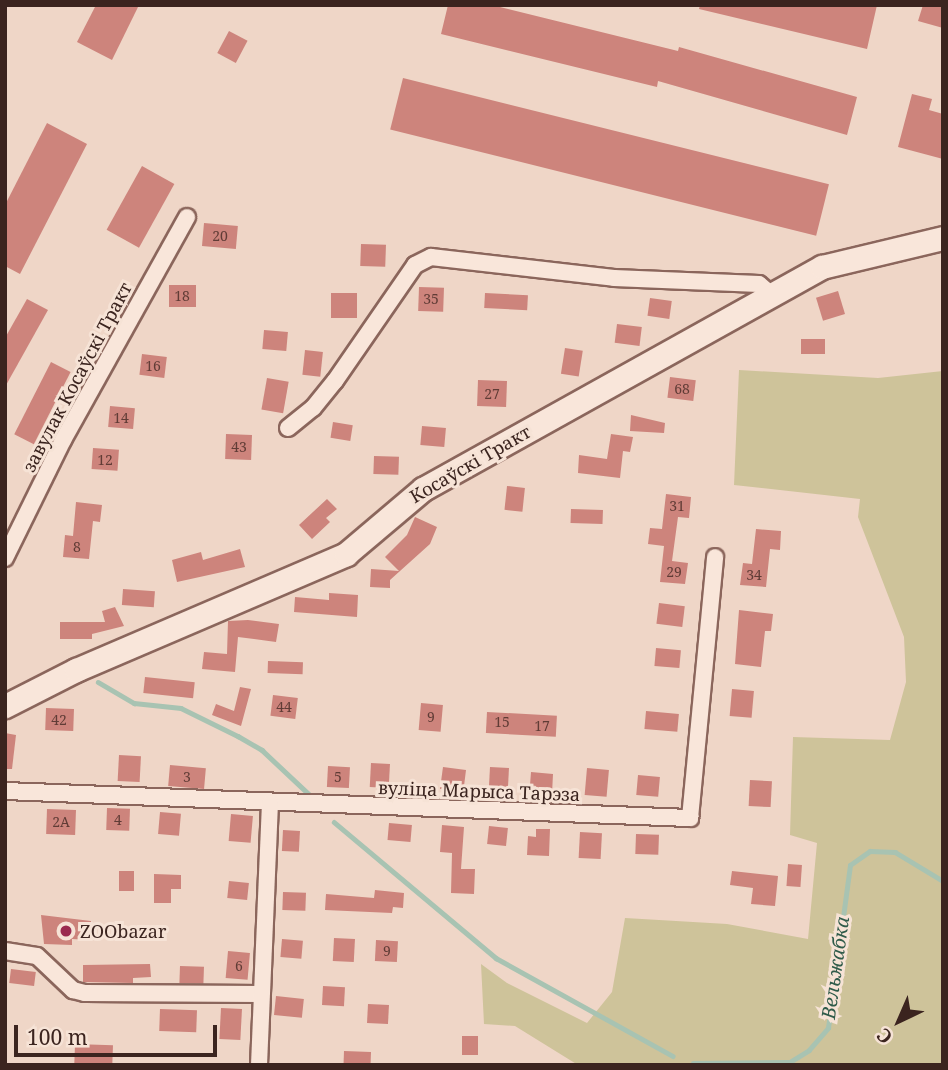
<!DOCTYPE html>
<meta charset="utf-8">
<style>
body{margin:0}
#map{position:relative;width:948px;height:1070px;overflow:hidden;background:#efd6c7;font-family:"Noto Serif",serif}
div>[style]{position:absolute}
.green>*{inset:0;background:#cec39a}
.stream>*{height:4.5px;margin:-2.25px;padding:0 2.25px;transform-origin:2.25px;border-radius:2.25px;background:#a8c3b2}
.building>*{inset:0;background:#cd847c;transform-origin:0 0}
.roads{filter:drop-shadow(2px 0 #8b665c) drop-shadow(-2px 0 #8b665c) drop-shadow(0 2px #8b665c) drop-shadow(0 -2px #8b665c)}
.minor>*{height:16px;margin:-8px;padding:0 8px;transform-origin:8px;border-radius:8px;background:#f9e6da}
.secondary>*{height:23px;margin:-11.5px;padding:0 11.5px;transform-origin:11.5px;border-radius:11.5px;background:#f9e6da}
.dots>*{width:19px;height:19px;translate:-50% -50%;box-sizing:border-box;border:4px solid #f6e3d6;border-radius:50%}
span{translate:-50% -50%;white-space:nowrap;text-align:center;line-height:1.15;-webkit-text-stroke:6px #f6e3d6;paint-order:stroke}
.number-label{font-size:14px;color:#603c36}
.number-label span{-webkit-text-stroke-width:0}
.street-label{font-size:18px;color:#3b241f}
.poi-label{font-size:18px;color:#3b241f}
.left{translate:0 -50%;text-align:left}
.water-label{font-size:19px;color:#2f5b4a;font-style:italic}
.frame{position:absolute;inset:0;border:7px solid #3b241f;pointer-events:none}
.north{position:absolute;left:864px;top:986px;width:70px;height:70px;-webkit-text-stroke:5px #f6e3d6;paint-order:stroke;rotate:224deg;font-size:19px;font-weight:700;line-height:28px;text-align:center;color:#3b241f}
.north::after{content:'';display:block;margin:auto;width:24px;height:32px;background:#3b241f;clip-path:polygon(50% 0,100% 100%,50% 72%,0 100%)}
.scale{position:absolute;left:14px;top:1025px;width:203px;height:32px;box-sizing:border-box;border:4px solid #3b241f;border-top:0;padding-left:9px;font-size:21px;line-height:24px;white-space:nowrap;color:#3b241f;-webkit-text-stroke:5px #f6e3d6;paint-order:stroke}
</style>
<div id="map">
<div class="green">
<div style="clip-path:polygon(739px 370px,878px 378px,943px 371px,943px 1065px,578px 1065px,515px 1026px,484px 1024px,481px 964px,507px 983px,587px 1023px,612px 992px,625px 918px,727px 924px,808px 939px,817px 843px,790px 835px,793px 737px,890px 740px,906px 682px,904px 637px,858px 517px,860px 499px,734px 485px)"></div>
</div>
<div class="stream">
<div style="left:98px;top:682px;width:42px;rotate:30.3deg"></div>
<div style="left:134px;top:703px;width:47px;rotate:6.1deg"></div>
<div style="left:181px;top:708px;width:64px;rotate:26.2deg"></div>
<div style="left:238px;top:736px;width:28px;rotate:30deg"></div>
<div style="left:262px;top:750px;width:67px;rotate:43.2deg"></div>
<div style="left:334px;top:822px;width:212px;rotate:40deg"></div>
<div style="left:496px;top:958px;width:202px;rotate:29deg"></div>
<div style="left:693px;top:1063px;width:97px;rotate:-0.6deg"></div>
<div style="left:790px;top:1062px;width:22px;rotate:-32deg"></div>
<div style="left:809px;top:1050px;width:29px;rotate:-49deg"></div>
<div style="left:828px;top:1028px;width:164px;rotate:-82.3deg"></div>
<div style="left:850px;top:865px;width:24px;rotate:-35deg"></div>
<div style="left:870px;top:851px;width:25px;rotate:2deg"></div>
<div style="left:895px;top:852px;width:56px;rotate:31.1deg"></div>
</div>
<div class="building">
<div style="clip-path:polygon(96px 5px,139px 5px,112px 60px,77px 42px)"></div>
<div style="clip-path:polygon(448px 5px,492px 5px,678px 51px,679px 47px,857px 97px,847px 135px,658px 81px,657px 87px,441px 34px)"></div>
<div style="clip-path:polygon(700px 5px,877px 5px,867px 49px,699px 9px)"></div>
<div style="clip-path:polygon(923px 5px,943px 5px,943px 28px,918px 21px)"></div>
<div style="left:229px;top:31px;width:21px;height:25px;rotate:28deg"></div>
<div style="left:403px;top:78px;width:439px;height:53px;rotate:14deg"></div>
<div style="clip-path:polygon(912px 94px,932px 99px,929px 110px,943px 114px,943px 159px,898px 147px)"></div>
<div style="clip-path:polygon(47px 123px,87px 144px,20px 274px,5px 266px,5px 205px)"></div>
<div style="left:142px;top:166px;width:37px;height:73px;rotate:29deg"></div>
<div style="left:204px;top:223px;width:34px;height:23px;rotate:5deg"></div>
<div style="left:361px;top:244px;width:25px;height:22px;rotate:2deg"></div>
<div style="left:169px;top:285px;width:27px;height:22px"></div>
<div style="left:419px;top:287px;width:25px;height:24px;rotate:2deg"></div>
<div style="left:838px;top:291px;width:24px;height:23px;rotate:73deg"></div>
<div style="left:331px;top:293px;width:26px;height:25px"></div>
<div style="left:485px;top:293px;width:43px;height:15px;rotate:3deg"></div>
<div style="left:650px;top:298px;width:22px;height:18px;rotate:8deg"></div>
<div style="clip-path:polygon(27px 299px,48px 310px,5px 387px,5px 338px)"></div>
<div style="left:617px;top:324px;width:25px;height:19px;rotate:7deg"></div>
<div style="left:264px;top:330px;width:24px;height:19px;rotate:5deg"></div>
<div style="left:825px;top:339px;width:15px;height:24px;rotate:90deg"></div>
<div style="left:565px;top:348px;width:18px;height:26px;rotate:9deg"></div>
<div style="left:305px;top:350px;width:18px;height:25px;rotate:6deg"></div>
<div style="left:142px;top:354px;width:25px;height:21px;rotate:7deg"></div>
<div style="left:51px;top:362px;width:22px;height:81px;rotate:27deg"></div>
<div style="left:670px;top:377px;width:26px;height:21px;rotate:7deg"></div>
<div style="left:267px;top:378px;width:22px;height:32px;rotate:10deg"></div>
<div style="left:478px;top:380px;width:29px;height:26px;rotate:2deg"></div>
<div style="left:110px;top:406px;width:25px;height:21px;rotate:5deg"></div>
<div style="clip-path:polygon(631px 415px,665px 423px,664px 433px,630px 431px)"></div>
<div style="left:333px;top:422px;width:20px;height:16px;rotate:9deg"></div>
<div style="left:422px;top:426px;width:24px;height:19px;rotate:5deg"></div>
<div style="left:226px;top:434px;width:26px;height:25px;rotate:2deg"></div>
<div style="clip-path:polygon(611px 434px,633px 437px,630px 452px,623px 451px,620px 478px,578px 473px,579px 455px,607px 459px)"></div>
<div style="left:93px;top:448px;width:26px;height:21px;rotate:4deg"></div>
<div style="left:374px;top:456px;width:25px;height:18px;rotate:2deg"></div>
<div style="left:507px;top:486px;width:18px;height:24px;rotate:6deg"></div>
<div style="clip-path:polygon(666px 494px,691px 497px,689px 518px,678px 517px,672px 561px,688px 563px,685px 584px,660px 582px,664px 546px,648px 544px,650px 528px,662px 529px)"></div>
<div style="clip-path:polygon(327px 499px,337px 509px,326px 518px,330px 522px,312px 539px,299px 525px)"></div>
<div style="clip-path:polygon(76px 502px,102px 505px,100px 522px,93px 521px,89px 559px,63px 557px,65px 535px,73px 536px)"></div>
<div style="left:571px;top:509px;width:32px;height:14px;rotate:2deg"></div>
<div style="clip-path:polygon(415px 517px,437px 527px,430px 544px,390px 580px,390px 588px,370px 587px,371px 569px,399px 571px,385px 557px,407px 535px)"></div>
<div style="clip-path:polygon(756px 529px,781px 531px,780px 550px,770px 549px,766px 587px,740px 585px,743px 563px,752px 564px)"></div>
<div style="clip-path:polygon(240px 549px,245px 567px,177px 582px,172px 560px,201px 552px,203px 560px)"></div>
<div style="left:123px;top:589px;width:32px;height:16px;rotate:4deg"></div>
<div style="clip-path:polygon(329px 593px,358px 595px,357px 617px,294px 612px,295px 597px,329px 600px)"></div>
<div style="left:659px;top:603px;width:26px;height:21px;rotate:7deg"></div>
<div style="clip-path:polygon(115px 607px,124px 626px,92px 634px,92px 639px,60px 639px,60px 622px,105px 622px,102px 611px)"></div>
<div style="clip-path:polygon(739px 610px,773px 614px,771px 631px,765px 631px,761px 667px,735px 664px)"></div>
<div style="clip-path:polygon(248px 620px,279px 624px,276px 642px,238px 637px,235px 672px,202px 669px,204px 652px,227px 654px,228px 621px)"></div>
<div style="left:656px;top:648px;width:25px;height:18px;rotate:5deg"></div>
<div style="left:268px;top:661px;width:35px;height:12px;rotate:2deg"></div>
<div style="left:145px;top:677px;width:50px;height:16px;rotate:6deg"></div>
<div style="clip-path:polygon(240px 687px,251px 689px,241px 726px,212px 715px,216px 704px,234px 711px)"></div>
<div style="left:732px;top:689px;width:22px;height:27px;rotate:5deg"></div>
<div style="left:273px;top:695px;width:25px;height:21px;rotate:7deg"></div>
<div style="left:421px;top:703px;width:22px;height:27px;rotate:5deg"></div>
<div style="left:46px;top:708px;width:28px;height:22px;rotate:2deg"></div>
<div style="left:646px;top:711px;width:33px;height:18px;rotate:5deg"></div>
<div style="left:487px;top:712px;width:70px;height:21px;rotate:3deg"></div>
<div style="clip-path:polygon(5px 733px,16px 735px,12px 769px,5px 769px)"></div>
<div style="left:119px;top:755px;width:22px;height:26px;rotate:3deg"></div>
<div style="left:371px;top:763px;width:19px;height:24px;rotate:3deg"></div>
<div style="left:170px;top:765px;width:36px;height:21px;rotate:5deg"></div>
<div style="left:328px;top:766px;width:22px;height:21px;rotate:3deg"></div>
<div style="clip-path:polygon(443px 767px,466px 770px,464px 786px,440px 789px)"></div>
<div style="left:490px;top:767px;width:19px;height:23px;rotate:3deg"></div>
<div style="left:587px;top:768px;width:22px;height:27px;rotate:5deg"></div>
<div style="clip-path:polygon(531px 772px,553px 774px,552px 794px,535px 793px,536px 786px,530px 785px)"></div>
<div style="left:638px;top:775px;width:22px;height:20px;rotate:5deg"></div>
<div style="left:750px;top:780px;width:22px;height:26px;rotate:3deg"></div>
<div style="left:107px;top:808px;width:23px;height:22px;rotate:2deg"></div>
<div style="left:47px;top:809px;width:29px;height:25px;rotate:2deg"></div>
<div style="left:160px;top:812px;width:21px;height:22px;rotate:5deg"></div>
<div style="left:231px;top:814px;width:22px;height:27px;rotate:5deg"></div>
<div style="left:389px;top:823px;width:23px;height:17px;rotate:5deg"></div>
<div style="clip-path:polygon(442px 825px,464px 827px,461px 869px,475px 869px,474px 894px,451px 893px,452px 853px,440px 852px)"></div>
<div style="left:489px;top:826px;width:19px;height:18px;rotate:6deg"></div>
<div style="clip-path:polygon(536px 829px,550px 829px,549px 856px,527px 855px,528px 836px,536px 837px)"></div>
<div style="left:283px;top:830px;width:17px;height:21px;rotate:3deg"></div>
<div style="left:580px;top:832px;width:22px;height:26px;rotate:3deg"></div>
<div style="left:636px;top:834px;width:23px;height:20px;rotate:2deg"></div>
<div style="left:788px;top:864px;width:14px;height:22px;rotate:4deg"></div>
<div style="left:119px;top:871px;width:15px;height:20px"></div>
<div style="clip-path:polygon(732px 871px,778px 876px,775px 906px,751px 904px,753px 888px,730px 885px)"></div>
<div style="clip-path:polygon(154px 874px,181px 875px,181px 889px,171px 889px,171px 903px,154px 903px)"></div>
<div style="left:229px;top:881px;width:20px;height:17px;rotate:6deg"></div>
<div style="clip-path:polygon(375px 890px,404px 893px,403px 908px,393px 907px,392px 913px,325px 910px,326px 894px,374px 898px)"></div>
<div style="left:283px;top:892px;width:23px;height:18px;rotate:2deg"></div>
<div style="clip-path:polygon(41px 915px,91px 921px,90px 940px,72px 939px,72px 945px,44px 944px)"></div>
<div style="left:334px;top:938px;width:21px;height:23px;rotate:3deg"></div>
<div style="left:282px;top:939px;width:21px;height:18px;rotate:5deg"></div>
<div style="left:376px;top:940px;width:22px;height:21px;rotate:3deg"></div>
<div style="left:228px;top:951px;width:22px;height:27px;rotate:5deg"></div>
<div style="clip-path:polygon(150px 964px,151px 977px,133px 978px,133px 983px,83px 982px,83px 965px)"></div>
<div style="left:180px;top:966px;width:24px;height:17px;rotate:2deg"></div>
<div style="left:11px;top:969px;width:25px;height:14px;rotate:7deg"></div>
<div style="left:323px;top:986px;width:22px;height:19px;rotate:3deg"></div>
<div style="left:276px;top:996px;width:28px;height:19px;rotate:6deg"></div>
<div style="left:368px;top:1004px;width:21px;height:19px;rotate:3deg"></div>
<div style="left:221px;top:1008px;width:21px;height:31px;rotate:3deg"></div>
<div style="left:160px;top:1009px;width:37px;height:22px;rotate:2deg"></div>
<div style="left:478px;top:1036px;width:19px;height:16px;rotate:90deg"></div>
<div style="left:75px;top:1044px;width:38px;height:21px;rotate:2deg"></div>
<div style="left:344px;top:1051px;width:27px;height:14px;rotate:2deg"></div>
</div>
<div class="roads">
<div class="minor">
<div style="left:288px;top:428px;width:32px;rotate:-39deg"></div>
<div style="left:313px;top:408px;width:35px;rotate:-51deg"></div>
<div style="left:335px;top:381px;width:141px;rotate:-55.4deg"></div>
<div style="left:415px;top:265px;width:18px;rotate:-27deg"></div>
<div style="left:431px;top:257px;width:184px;rotate:6.5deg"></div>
<div style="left:614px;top:278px;width:145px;rotate:2.4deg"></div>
<div style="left:759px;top:284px;width:18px;rotate:41deg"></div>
<div style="left:5px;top:558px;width:131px;rotate:-63.8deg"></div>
<div style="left:63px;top:440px;width:255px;rotate:-60.9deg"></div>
<div style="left:5px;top:791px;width:686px;rotate:2.26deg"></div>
<div style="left:690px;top:818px;width:262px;rotate:-84.5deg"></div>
<div style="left:5px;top:951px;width:32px;rotate:9deg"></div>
<div style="left:37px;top:956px;width:50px;rotate:43.4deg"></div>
<div style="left:73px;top:990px;width:12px;rotate:14deg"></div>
<div style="left:85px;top:993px;width:176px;rotate:0.3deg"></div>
<div style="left:259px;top:1065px;width:262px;rotate:-87.6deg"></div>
</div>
<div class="secondary">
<div style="left:5px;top:706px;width:80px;rotate:-26.9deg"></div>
<div style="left:76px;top:670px;width:294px;rotate:-23.2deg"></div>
<div style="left:346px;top:554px;width:101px;rotate:-40.2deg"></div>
<div style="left:423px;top:489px;width:457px;rotate:-29.1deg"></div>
<div style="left:822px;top:267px;width:124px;rotate:-13.5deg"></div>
</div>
</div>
<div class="dots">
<div style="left:66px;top:931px;background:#9b2b4f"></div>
</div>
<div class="number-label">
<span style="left:220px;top:236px">20</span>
<span style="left:182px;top:296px">18</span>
<span style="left:431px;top:299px">35</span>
<span style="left:153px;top:366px">16</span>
<span style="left:682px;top:389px">68</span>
<span style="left:492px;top:394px">27</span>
<span style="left:121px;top:418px">14</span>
<span style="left:239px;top:447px">43</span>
<span style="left:105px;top:460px">12</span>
<span style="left:677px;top:506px">31</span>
<span style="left:77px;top:547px">8</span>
<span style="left:674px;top:572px">29</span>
<span style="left:754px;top:575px">34</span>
<span style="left:284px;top:707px">44</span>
<span style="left:431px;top:717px">9</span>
<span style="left:59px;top:720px">42</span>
<span style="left:502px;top:722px">15</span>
<span style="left:542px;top:726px">17</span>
<span style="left:187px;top:777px">3</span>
<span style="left:338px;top:777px">5</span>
<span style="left:118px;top:820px">4</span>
<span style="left:61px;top:822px">2А</span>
<span style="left:387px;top:951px">9</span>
<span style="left:239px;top:966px">6</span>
</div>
<div class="street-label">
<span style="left:77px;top:377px;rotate:-62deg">завулак Косаўскі Тракт</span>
<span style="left:470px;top:464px;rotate:-30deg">Косаўскі Тракт</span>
<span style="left:479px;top:791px;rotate:2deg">вуліца Марыса Тарэза</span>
</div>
<div class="poi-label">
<span class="left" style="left:80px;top:931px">ZOObazar</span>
</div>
<div class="water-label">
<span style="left:836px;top:968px;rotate:-82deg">Вельжабка</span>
</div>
<div class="frame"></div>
<div class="north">С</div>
<div class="scale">100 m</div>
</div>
